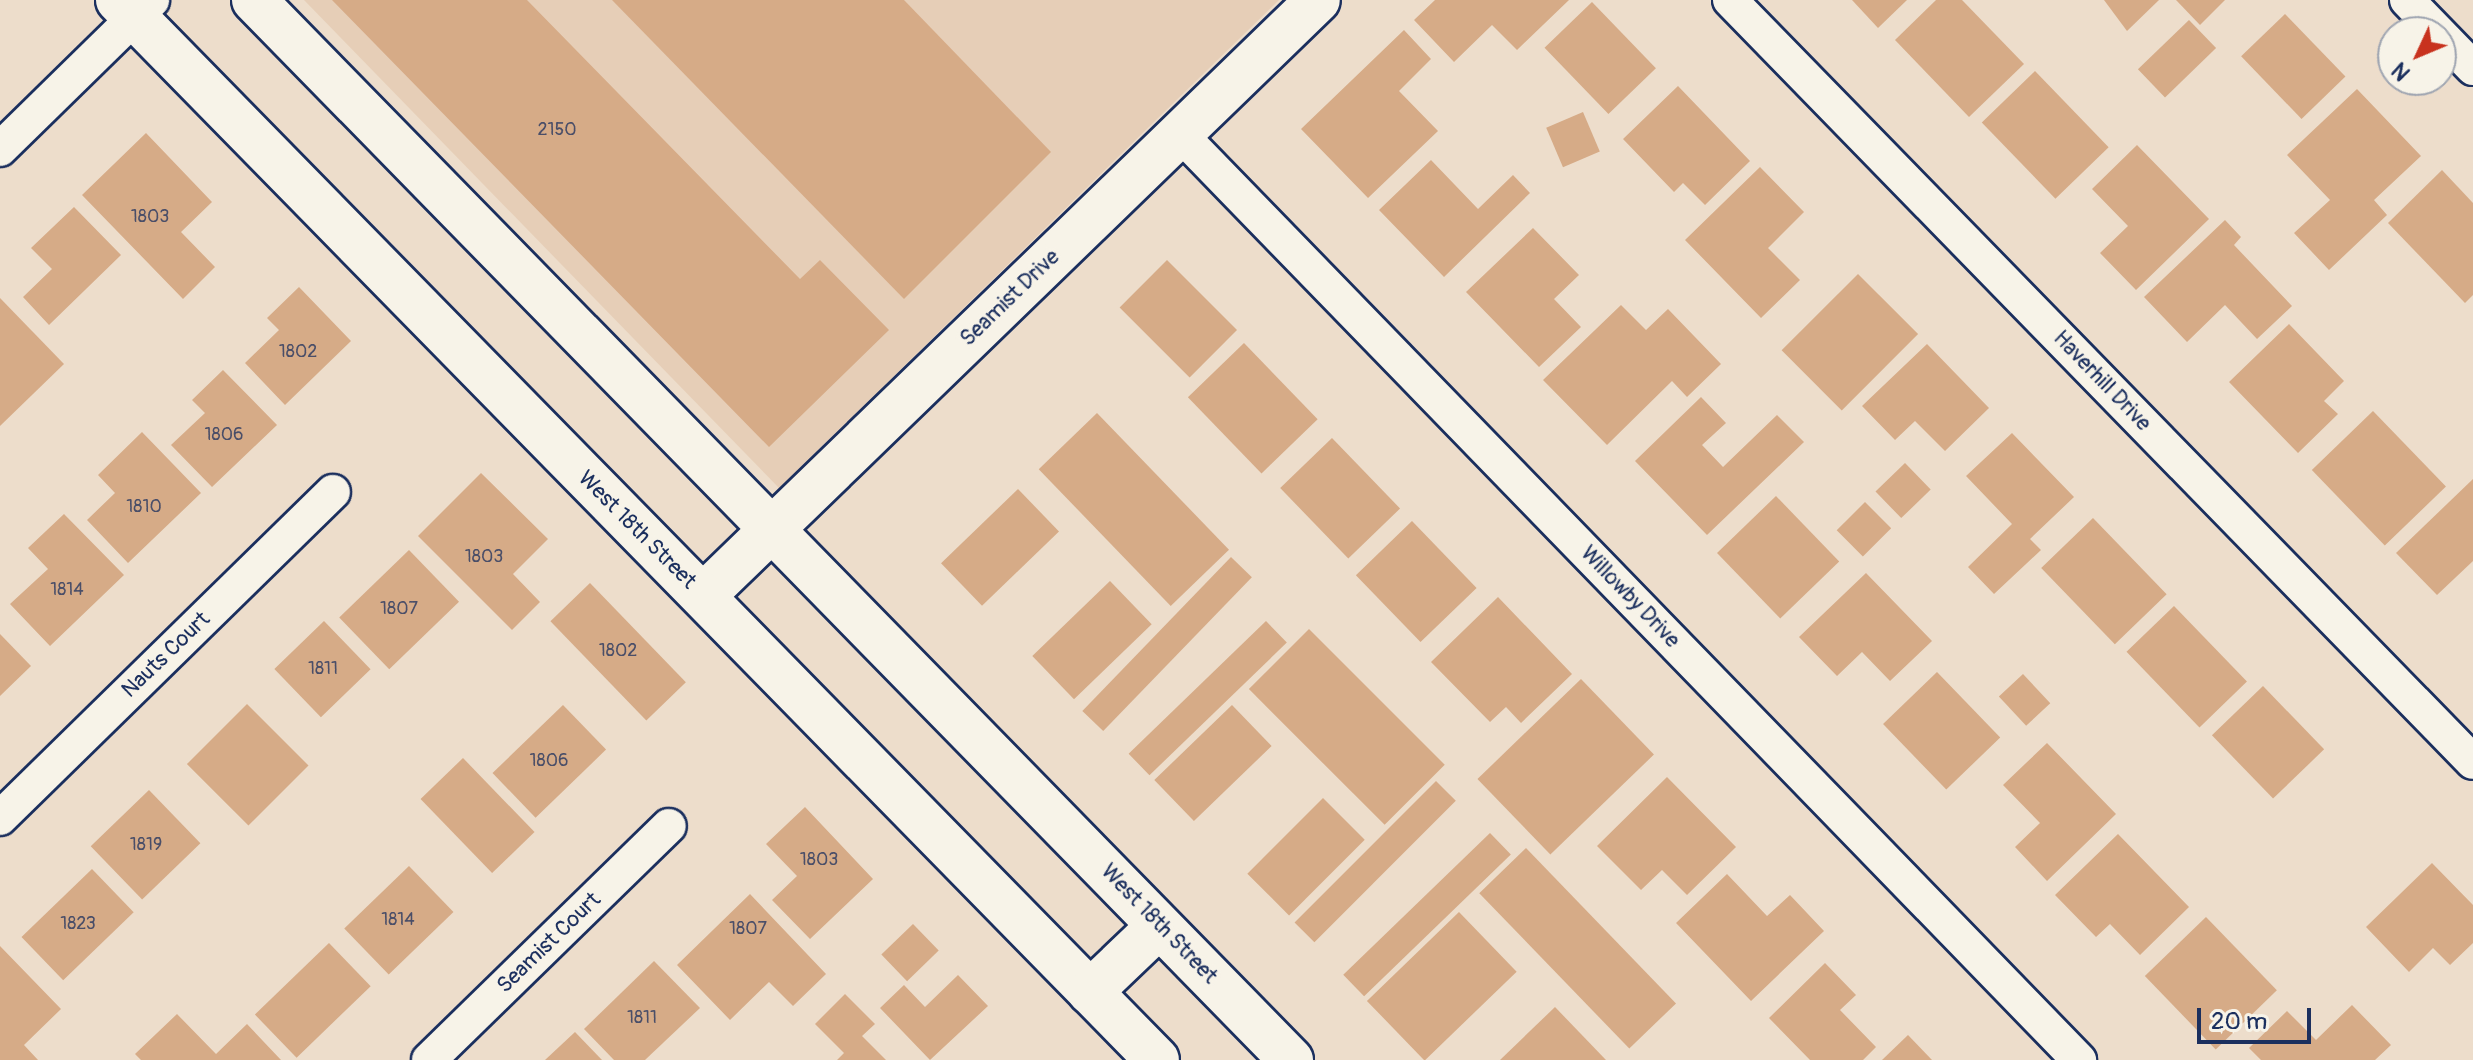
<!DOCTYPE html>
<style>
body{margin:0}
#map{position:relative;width:2473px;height:1060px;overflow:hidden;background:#edddcb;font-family:Pangolin,sans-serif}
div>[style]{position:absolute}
.built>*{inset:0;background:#e6ceb7}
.building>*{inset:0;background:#d6ab87;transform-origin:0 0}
.roads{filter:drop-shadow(2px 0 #1b2f5e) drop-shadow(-2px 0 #1b2f5e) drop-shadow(0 2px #1b2f5e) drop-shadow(0 -2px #1b2f5e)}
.minor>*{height:34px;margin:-17px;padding:0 17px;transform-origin:17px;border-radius:17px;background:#f7f3e8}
.tertiary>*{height:44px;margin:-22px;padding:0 22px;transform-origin:22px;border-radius:22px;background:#f7f3e8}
.secondary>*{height:44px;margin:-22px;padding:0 22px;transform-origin:22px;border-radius:22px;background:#f7f3e8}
span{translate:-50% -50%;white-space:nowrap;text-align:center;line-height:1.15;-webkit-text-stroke:7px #f7f3e8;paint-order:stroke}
.number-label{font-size:18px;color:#4a4e68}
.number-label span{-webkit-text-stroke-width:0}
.street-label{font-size:22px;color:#1b2f5e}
.north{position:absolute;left:2377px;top:16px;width:80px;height:80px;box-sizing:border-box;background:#f7f3e8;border:2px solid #9fa5b1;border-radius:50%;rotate:226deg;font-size:22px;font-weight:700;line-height:32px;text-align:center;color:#1b2f5e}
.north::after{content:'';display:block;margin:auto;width:28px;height:36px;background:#c8321e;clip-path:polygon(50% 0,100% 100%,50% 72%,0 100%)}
.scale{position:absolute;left:2197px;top:1008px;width:114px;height:36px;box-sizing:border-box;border:4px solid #1b2f5e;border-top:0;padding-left:10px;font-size:24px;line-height:28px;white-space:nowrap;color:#1b2f5e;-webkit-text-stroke:6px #f7f3e8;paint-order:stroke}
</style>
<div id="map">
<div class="built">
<div style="clip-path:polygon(304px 0,1279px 0,779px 488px)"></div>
</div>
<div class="building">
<div style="clip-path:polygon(332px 0,527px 0,800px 279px,820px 260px,889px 330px,769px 447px)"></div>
<div style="clip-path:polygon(612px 0,904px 0,1051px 152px,904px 299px)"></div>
<div style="clip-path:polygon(1435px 0,1569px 0,1517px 50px,1492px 25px,1454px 62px,1414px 20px)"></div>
<div style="clip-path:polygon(1852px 0,1907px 0,1878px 28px)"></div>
<div style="clip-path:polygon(1936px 0,1962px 0,2024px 64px,1969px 117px,1895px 40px)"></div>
<div style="clip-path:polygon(2104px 0,2159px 0,2127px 31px)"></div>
<div style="clip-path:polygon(2176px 0,2225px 0,2200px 25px)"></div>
<div style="left:1592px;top:2px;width:92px;height:66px;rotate:46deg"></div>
<div style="left:2285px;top:14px;width:87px;height:61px;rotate:46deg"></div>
<div style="left:2189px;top:20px;width:39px;height:71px;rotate:46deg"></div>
<div style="clip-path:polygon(1404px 30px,1431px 59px,1399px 91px,1438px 131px,1368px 198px,1301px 129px)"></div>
<div style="left:2035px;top:71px;width:106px;height:74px;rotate:46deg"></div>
<div style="clip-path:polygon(1678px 86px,1750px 161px,1705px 205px,1683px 183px,1674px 192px,1623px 139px)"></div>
<div style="clip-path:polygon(2357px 89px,2421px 156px,2374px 200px,2387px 215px,2329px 270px,2294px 233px,2330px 200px,2287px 155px)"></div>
<div style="left:1583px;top:112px;width:43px;height:40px;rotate:67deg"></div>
<div style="clip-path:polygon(146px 133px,212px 202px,181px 232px,215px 267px,183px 299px,82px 195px)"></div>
<div style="clip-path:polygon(2137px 145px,2209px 219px,2136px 290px,2100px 253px,2128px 226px,2092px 189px)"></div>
<div style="clip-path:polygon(1431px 160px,1478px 209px,1513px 175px,1530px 193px,1444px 277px,1379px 210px)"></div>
<div style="clip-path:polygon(1760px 167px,1804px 212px,1768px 248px,1800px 280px,1761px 318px,1685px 240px)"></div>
<div style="clip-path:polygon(2442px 170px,2473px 203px,2473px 295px,2465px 303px,2388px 223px)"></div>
<div style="clip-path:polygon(74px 207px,121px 255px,49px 325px,23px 297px,52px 269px,31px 248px)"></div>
<div style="clip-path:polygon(2225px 220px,2241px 237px,2234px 245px,2292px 306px,2257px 339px,2225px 305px,2187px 342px,2144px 297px)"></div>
<div style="clip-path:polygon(1533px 228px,1579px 275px,1554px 299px,1581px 327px,1539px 367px,1466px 292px)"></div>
<div style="left:1167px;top:260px;width:99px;height:67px;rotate:45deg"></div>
<div style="left:1858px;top:274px;width:85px;height:108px;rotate:45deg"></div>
<div style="clip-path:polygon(299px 287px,351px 341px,285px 405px,245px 363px,279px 330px,267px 318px)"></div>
<div style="clip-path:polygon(0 298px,64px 364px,0 426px)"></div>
<div style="clip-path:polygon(1621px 305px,1646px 330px,1668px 309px,1721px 364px,1687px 397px,1672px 381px,1607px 445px,1543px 380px)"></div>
<div style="clip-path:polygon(2289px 324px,2344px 381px,2324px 401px,2338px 414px,2298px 453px,2229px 382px)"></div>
<div style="left:1244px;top:343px;width:106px;height:78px;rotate:46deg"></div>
<div style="clip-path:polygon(1927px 344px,1989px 408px,1945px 451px,1915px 421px,1895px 440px,1862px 406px)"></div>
<div style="clip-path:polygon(223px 370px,277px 425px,212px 487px,171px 445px,205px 413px,192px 400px)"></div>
<div style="clip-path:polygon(1701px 397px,1726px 423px,1702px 445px,1723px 467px,1777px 415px,1804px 442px,1707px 535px,1635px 461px)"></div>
<div style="left:2373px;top:411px;width:105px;height:85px;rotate:46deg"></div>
<div style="left:1097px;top:413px;width:190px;height:81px;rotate:46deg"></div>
<div style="clip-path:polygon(142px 432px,201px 493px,128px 563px,87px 520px,115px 493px,98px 475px)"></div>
<div style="clip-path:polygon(2012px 433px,2074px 497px,2030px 539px,2041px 550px,1994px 594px,1968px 567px,2012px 524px,1966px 476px)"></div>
<div style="left:1332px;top:438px;width:98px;height:72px;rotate:46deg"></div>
<div style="left:1905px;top:463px;width:37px;height:41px;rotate:46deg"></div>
<div style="clip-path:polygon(481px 473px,548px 539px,513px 574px,540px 602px,512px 630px,418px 536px)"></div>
<div style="clip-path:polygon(2473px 479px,2473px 561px,2437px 595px,2396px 553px)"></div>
<div style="left:1018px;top:489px;width:59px;height:107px;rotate:46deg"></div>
<div style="left:1776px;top:496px;width:91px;height:82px;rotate:46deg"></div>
<div style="left:1865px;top:502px;width:37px;height:40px;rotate:45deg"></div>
<div style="clip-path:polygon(64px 514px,124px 575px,50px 646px,10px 604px,48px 569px,28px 548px)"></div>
<div style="left:2093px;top:518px;width:106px;height:72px;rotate:46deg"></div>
<div style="left:1412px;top:521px;width:93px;height:78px;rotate:46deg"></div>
<div style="left:409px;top:550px;width:72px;height:97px;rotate:46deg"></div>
<div style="left:1231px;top:557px;width:29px;height:214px;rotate:44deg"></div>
<div style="clip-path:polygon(1866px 573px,1932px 641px,1890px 681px,1862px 652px,1837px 676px,1799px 637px)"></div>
<div style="left:1110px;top:581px;width:60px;height:108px;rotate:46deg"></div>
<div style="left:590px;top:583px;width:138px;height:55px;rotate:46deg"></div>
<div style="clip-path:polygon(1498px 597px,1572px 674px,1521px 723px,1506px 707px,1490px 722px,1431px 662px)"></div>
<div style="left:2174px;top:606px;width:105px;height:66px;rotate:46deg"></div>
<div style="left:324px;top:621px;width:67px;height:69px;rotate:46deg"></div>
<div style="left:1266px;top:621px;width:30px;height:191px;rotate:46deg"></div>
<div style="left:1309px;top:629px;width:192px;height:85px;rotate:45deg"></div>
<div style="clip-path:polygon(0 634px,31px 666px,0 696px)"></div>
<div style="left:1937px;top:672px;width:91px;height:75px;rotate:46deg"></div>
<div style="left:2023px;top:674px;width:40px;height:33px;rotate:47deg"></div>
<div style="left:1581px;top:679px;width:105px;height:144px;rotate:46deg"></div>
<div style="left:2263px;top:686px;width:88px;height:71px;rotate:46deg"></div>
<div style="left:247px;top:704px;width:87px;height:85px;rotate:45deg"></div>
<div style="left:563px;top:705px;width:62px;height:98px;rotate:46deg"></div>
<div style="left:1232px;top:705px;width:57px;height:108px;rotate:46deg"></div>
<div style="clip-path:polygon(2047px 743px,2116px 814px,2047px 881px,2015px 847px,2040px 823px,2003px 785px)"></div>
<div style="left:463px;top:758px;width:103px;height:59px;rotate:46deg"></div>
<div style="clip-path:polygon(1667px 777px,1736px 847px,1687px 895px,1662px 870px,1641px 890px,1597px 846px)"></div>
<div style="left:1436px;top:781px;width:28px;height:200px;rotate:45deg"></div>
<div style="left:149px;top:790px;width:74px;height:81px;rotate:46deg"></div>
<div style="left:1323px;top:798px;width:59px;height:107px;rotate:45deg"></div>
<div style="clip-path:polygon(805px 807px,873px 879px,810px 939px,772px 900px,797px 876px,766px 844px)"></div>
<div style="left:1490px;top:833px;width:30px;height:204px;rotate:46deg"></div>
<div style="clip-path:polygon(2118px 834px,2189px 907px,2140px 955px,2110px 924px,2096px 937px,2055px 895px)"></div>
<div style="left:1526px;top:848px;width:216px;height:65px;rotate:46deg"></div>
<div style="clip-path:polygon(2432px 863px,2473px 905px,2473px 943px,2450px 965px,2433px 948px,2409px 972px,2366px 927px)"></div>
<div style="left:409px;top:866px;width:64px;height:90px;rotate:46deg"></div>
<div style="left:92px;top:869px;width:60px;height:98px;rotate:46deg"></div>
<div style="clip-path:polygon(1727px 874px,1767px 916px,1790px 895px,1824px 931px,1751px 1001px,1676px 923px)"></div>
<div style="clip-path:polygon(750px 894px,826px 974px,793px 1006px,769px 982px,730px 1020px,677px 965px)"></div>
<div style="left:1459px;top:912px;width:83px;height:128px;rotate:46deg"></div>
<div style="left:2206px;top:917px;width:102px;height:85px;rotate:46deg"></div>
<div style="left:913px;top:924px;width:37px;height:44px;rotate:46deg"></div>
<div style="left:329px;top:943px;width:60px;height:103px;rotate:46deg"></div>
<div style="clip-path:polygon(0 946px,61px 1009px,24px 1045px,38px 1060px,0 1060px)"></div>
<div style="clip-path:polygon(654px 961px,700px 1008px,645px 1060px,614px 1060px,584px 1029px)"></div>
<div style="clip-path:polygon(1825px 963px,1856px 995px,1840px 1010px,1876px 1047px,1863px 1060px,1810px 1060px,1769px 1018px)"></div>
<div style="clip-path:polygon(958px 975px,988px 1006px,930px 1060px,880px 1008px,904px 985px,925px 1007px)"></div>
<div style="clip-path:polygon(845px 994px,875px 1024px,862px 1036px,886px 1060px,837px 1060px,844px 1053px,815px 1024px)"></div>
<div style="clip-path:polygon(2352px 1005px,2391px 1045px,2375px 1060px,2261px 1060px,2249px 1048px,2287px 1011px,2316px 1040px)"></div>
<div style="clip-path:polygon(1555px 1007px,1606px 1060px,1500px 1060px)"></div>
<div style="clip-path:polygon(177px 1014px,216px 1054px,247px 1024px,281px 1060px,141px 1060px,135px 1054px)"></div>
<div style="clip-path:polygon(575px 1032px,602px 1060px,545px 1060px)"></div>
<div style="clip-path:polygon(1908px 1035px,1932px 1060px,1882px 1060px)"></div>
</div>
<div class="roads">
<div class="minor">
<div style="left:1730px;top:0;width:1064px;rotate:45.72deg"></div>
<div style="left:2407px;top:0;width:45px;rotate:45.9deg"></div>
<div style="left:2441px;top:35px;width:46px;rotate:45.9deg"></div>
<div style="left:1180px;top:134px;width:1291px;rotate:45.85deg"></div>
<div style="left:0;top:149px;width:213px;rotate:-44.4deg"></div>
<div style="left:0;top:818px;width:466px;rotate:-44.4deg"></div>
<div style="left:429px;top:1060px;width:335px;rotate:-44.3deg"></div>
</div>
<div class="tertiary">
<div style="left:703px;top:596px;width:856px;rotate:-44.1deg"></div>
</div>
<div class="secondary">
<div style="left:118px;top:0;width:1484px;rotate:45.57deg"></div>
<div style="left:254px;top:0;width:1483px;rotate:45.63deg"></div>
<div style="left:1090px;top:992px;width:95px;rotate:-43.7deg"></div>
</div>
</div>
<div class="number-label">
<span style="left:557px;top:130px">2150</span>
<span style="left:150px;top:217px">1803</span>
<span style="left:298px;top:352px">1802</span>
<span style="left:224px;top:435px">1806</span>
<span style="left:144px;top:507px">1810</span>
<span style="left:484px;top:557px">1803</span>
<span style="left:67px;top:590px">1814</span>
<span style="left:399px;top:609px">1807</span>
<span style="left:618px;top:651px">1802</span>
<span style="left:323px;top:669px">1811</span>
<span style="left:549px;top:761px">1806</span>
<span style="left:146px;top:845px">1819</span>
<span style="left:819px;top:860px">1803</span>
<span style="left:398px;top:920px">1814</span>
<span style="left:78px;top:924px">1823</span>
<span style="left:748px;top:929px">1807</span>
<span style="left:642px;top:1018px">1811</span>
</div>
<div class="street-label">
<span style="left:1010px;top:298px;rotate:-44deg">Seamist Drive</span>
<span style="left:2102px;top:381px;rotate:46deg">Haverhill Drive</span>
<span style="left:637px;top:530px;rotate:45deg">West 18th Street</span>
<span style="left:1630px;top:597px;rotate:46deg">Willowby Drive</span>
<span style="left:166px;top:655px;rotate:-44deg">Nauts Court</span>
<span style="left:1159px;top:924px;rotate:46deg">West 18th Street</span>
<span style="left:549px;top:943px;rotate:-44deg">Seamist Court</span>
</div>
<div class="north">N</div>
<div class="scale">20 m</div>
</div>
